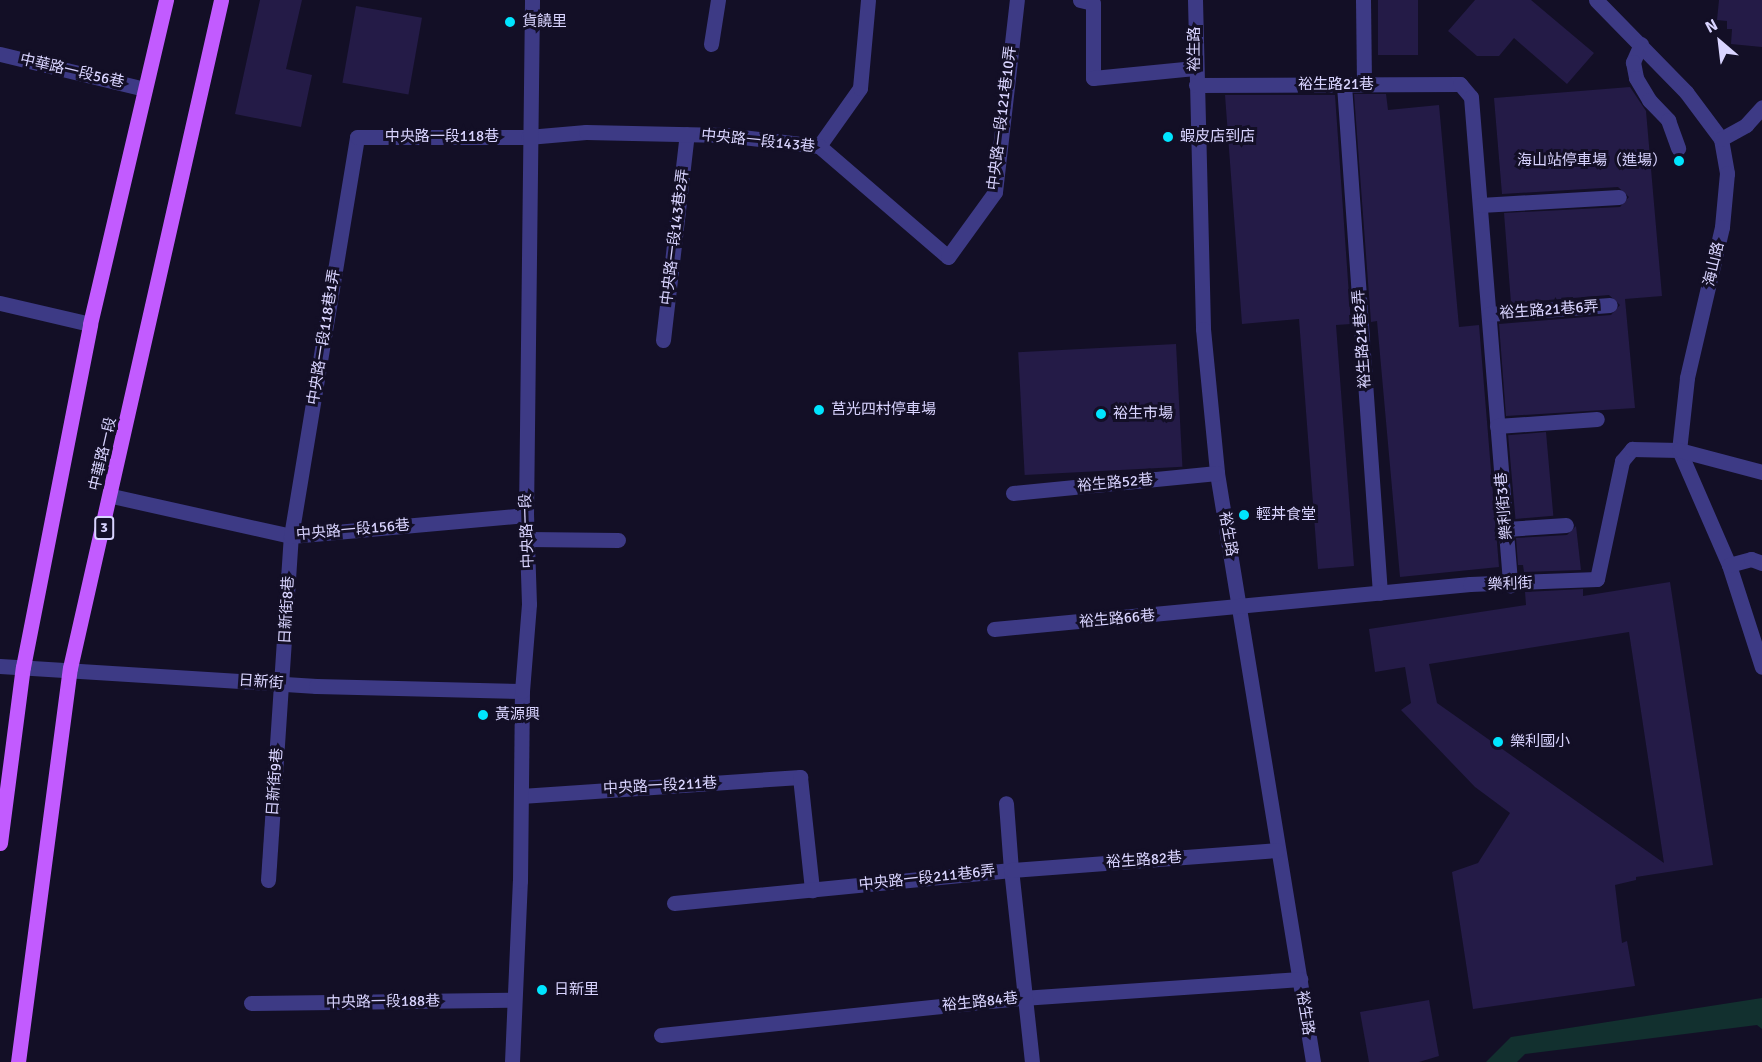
<!DOCTYPE html>
<meta charset="utf-8">
<style>
body{margin:0}
#map{position:relative;width:1762px;height:1062px;overflow:hidden;background:#130f26;font-family:Signika,"Noto Sans TC",sans-serif}
div>[style]{position:absolute}
.green>*{inset:0;background:#12302f}
.building>*{inset:0;background:#241b47;transform-origin:0 0}
.minor>*{height:15px;margin:-7.5px;padding:0 7.5px;transform-origin:7.5px;border-radius:7.5px;background:#3d3a85}
.major>*{height:15px;margin:-7.5px;padding:0 7.5px;transform-origin:7.5px;border-radius:7.5px;background:#c25bff}
.dots>*{width:16px;height:16px;translate:-50% -50%;box-sizing:border-box;border:3px solid #130f26;border-radius:50%}
span{translate:-50% -50%;white-space:nowrap;text-align:center;line-height:1.15;-webkit-text-stroke:6px #130f26;paint-order:stroke}
.shield-label span{padding:2px 4px;background:#130f26;border:2px solid;border-radius:4px;-webkit-text-stroke-width:0}
.shield-label{font-size:14px;color:#d9d4ff;font-weight:700}
.poi-label{font-size:15px;color:#d9d4ff}
.left{translate:0 -50%;text-align:left}
.right{translate:-100% -50%;text-align:right}
.street-label{font-size:15px;color:#d9d4ff}
.north{position:absolute;left:1690px;top:12px;width:60px;height:60px;-webkit-text-stroke:4px #130f26;paint-order:stroke;rotate:332deg;font-size:16px;font-weight:700;line-height:24px;text-align:center;color:#d9d4ff}
.north::after{content:'';display:block;margin:auto;width:21px;height:27px;background:#d9d4ff;clip-path:polygon(50% 0,100% 100%,50% 72%,0 100%)}
</style>
<div id="map">
<div class="green">
<div style="clip-path:polygon(1762px 998px,1762px 1029px,1757px 1025px,1525px 1054px,1517px 1062px,1486px 1062px,1511px 1037px)"></div>
</div>
<div class="building">
<div style="clip-path:polygon(260px 0,302px 0,286px 69px,312px 75px,301px 127px,235px 114px)"></div>
<div style="left:1378px;top:0;width:40px;height:55px"></div>
<div style="clip-path:polygon(1475px 0,1531px 0,1594px 53px,1567px 84px,1514px 38px,1499px 56px,1477px 56px,1448px 31px)"></div>
<div style="clip-path:polygon(1719px 0,1762px 0,1762px 47px,1731px 44px,1732px 29px,1727px 29px,1727px 21px,1717px 20px)"></div>
<div style="left:356px;top:6px;width:67px;height:78px;rotate:10deg"></div>
<div style="clip-path:polygon(1630px 87px,1646px 111px,1662px 296px,1625px 299px,1635px 408px,1506px 416px,1499px 324px,1611px 315px,1620px 305px,1609px 295px,1511px 303px,1504px 213px,1620px 207px,1629px 197px,1618px 187px,1502px 194px,1494px 98px)"></div>
<div style="clip-path:polygon(1354px 94px,1386px 94px,1388px 110px,1439px 105px,1459px 327px,1479px 325px,1499px 567px,1400px 577px,1377px 321px,1371px 322px)"></div>
<div style="clip-path:polygon(1225px 95px,1335px 95px,1351px 324px,1336px 325px,1354px 566px,1318px 569px,1299px 319px,1242px 324px)"></div>
<div style="left:1176px;top:344px;width:123px;height:158px;rotate:87deg"></div>
<div style="left:1546px;top:432px;width:84px;height:38px;rotate:85deg"></div>
<div style="clip-path:polygon(1576px 526px,1581px 570px,1524px 572px,1523px 565px,1518px 565px,1516px 538px,1567px 535px)"></div>
<div style="clip-path:polygon(evenodd,1670px 582px,1713px 865px,1636px 877px,1636px 880px,1615px 885px,1622px 943px,1627px 941px,1635px 986px,1473px 1009px,1452px 872px,1478px 863px,1510px 813px,1475px 787px,1401px 710px,1411px 703px,1405px 667px,1375px 672px,1369px 629px,1526px 605px,1525px 592px,1583px 589px,1583px 596px,1670px 582px,1629px 632px,1664px 863px,1437px 703px,1429px 664px,1629px 632px)"></div>
<div style="clip-path:polygon(1429px 1000px,1439px 1056px,1419px 1062px,1369px 1062px,1360px 1012px)"></div>
</div>
<div class="minor">
<div style="left:1080px;top:0;width:13px;rotate:13deg"></div>
<div style="left:1093px;top:3px;width:75px;rotate:90deg"></div>
<div style="left:1093px;top:78px;width:102px;rotate:-5.6deg"></div>
<div style="left:1195px;top:0;width:329px;rotate:88.6deg"></div>
<div style="left:1203px;top:329px;width:145px;rotate:84.4deg"></div>
<div style="left:1217px;top:473px;width:597px;rotate:80.74deg"></div>
<div style="left:1363px;top:0;width:84px;rotate:89.3deg"></div>
<div style="left:1596px;top:0;width:129px;rotate:45.6deg"></div>
<div style="left:1686px;top:92px;width:59px;rotate:53.3deg"></div>
<div style="left:1721px;top:139px;width:35px;rotate:80deg"></div>
<div style="left:1727px;top:173px;width:54px;rotate:95.3deg"></div>
<div style="left:1722px;top:227px;width:155px;rotate:103.1deg"></div>
<div style="left:1687px;top:378px;width:72px;rotate:96.3deg"></div>
<div style="left:1679px;top:450px;width:125px;rotate:66.5deg"></div>
<div style="left:1729px;top:565px;width:107px;rotate:72.1deg"></div>
<div style="left:711px;top:44px;width:45px;rotate:-81deg"></div>
<div style="left:1641px;top:44px;width:20px;rotate:114deg"></div>
<div style="left:1633px;top:62px;width:16px;rotate:79deg"></div>
<div style="left:1636px;top:78px;width:26px;rotate:59deg"></div>
<div style="left:1649px;top:100px;width:28px;rotate:46deg"></div>
<div style="left:1668px;top:120px;width:30px;rotate:70deg"></div>
<div style="left:0;top:54px;width:149px;rotate:13.6deg"></div>
<div style="left:1196px;top:85px;width:264px;rotate:-0.2deg"></div>
<div style="left:1460px;top:84px;width:17px;rotate:50deg"></div>
<div style="left:1471px;top:97px;width:490px;rotate:85.4deg"></div>
<div style="left:1344px;top:85px;width:509px;rotate:85.95deg"></div>
<div style="left:1721px;top:139px;width:29px;rotate:-29deg"></div>
<div style="left:1746px;top:125px;width:24px;rotate:-48deg"></div>
<div style="left:819px;top:146px;width:71px;rotate:-54.7deg"></div>
<div style="left:860px;top:88px;width:88px;rotate:-84.8deg"></div>
<div style="left:1480px;top:205px;width:139px;rotate:-3.3deg"></div>
<div style="left:0;top:303px;width:92px;rotate:13.1deg"></div>
<div style="left:1489px;top:314px;width:121px;rotate:-4.3deg"></div>
<div style="left:663px;top:340px;width:207px;rotate:-83.4deg"></div>
<div style="left:1497px;top:426px;width:100px;rotate:-4deg"></div>
<div style="left:1013px;top:493px;width:205px;rotate:-5.6deg"></div>
<div style="left:112px;top:496px;width:183px;rotate:12.6deg"></div>
<div style="left:291px;top:536px;width:236px;rotate:-5.1deg"></div>
<div style="left:1506px;top:529px;width:60px;rotate:-3.8deg"></div>
<div style="left:528px;top:539px;width:90px;rotate:0.6deg"></div>
<div style="left:1729px;top:565px;width:23px;rotate:-15deg"></div>
<div style="left:1751px;top:559px;width:12px;rotate:20deg"></div>
<div style="left:994px;top:629px;width:478px;rotate:-5.4deg"></div>
<div style="left:1470px;top:584px;width:127px;rotate:-2.3deg"></div>
<div style="left:1597px;top:579px;width:121px;rotate:-78deg"></div>
<div style="left:1622px;top:461px;width:16px;rotate:-50deg"></div>
<div style="left:1632px;top:449px;width:47px;rotate:1.2deg"></div>
<div style="left:1679px;top:450px;width:86px;rotate:14.8deg"></div>
<div style="left:0;top:666px;width:317px;rotate:3.6deg"></div>
<div style="left:316px;top:686px;width:206px;rotate:1.4deg"></div>
<div style="left:521px;top:796px;width:280px;rotate:-3.9deg"></div>
<div style="left:800px;top:777px;width:114px;rotate:83.9deg"></div>
<div style="left:268px;top:880px;width:345px;rotate:-86.2deg"></div>
<div style="left:291px;top:536px;width:404px;rotate:-80.6deg"></div>
<div style="left:357px;top:137px;width:171px"></div>
<div style="left:528px;top:137px;width:58px;rotate:-4.9deg"></div>
<div style="left:586px;top:132px;width:139px;rotate:1.2deg"></div>
<div style="left:725px;top:135px;width:95px;rotate:6.7deg"></div>
<div style="left:819px;top:146px;width:170px;rotate:40.7deg"></div>
<div style="left:948px;top:257px;width:80px;rotate:-54.1deg"></div>
<div style="left:995px;top:192px;width:193px;rotate:-83.5deg"></div>
<div style="left:674px;top:903px;width:339px;rotate:-5.6deg"></div>
<div style="left:1011px;top:870px;width:67px;rotate:-94.3deg"></div>
<div style="left:251px;top:1003px;width:263px;rotate:-0.7deg"></div>
<div style="left:661px;top:1035px;width:363px;rotate:-5.9deg"></div>
<div style="left:1022px;top:998px;width:279px;rotate:-3.9deg"></div>
<div style="left:512px;top:1062px;width:181px;rotate:-87.5deg"></div>
<div style="left:520px;top:881px;width:190px;rotate:-89.4deg"></div>
<div style="left:522px;top:691px;width:87px;rotate:-85.4deg"></div>
<div style="left:529px;top:604px;width:89px;rotate:-91.9deg"></div>
<div style="left:526px;top:515px;width:515px;rotate:-89.33deg"></div>
<div style="left:1032px;top:1062px;width:193px;rotate:-96.2deg"></div>
<div style="left:1011px;top:870px;width:267px;rotate:-4.3deg"></div>
</div>
<div class="major">
<div style="left:0;top:843px;width:177px;rotate:-82.6deg"></div>
<div style="left:23px;top:667px;width:349px;rotate:-78.9deg"></div>
<div style="left:90px;top:324px;width:333px;rotate:-76.8deg"></div>
<div style="left:18px;top:1062px;width:397px;rotate:-82.5deg"></div>
<div style="left:70px;top:668px;width:685px;rotate:-77.26deg"></div>
</div>
<div class="dots">
<div style="left:510px;top:22px;background:#00e5ff"></div>
<div style="left:1168px;top:137px;background:#00e5ff"></div>
<div style="left:1679px;top:161px;background:#00e5ff"></div>
<div style="left:819px;top:410px;background:#00e5ff"></div>
<div style="left:1101px;top:414px;background:#00e5ff"></div>
<div style="left:1244px;top:515px;background:#00e5ff"></div>
<div style="left:483px;top:715px;background:#00e5ff"></div>
<div style="left:1498px;top:742px;background:#00e5ff"></div>
<div style="left:542px;top:990px;background:#00e5ff"></div>
</div>
<div class="shield-label">
<span style="left:104px;top:528px">3</span>
</div>
<div class="poi-label">
<span class="left" style="left:522px;top:22px">貨饒里</span>
<span class="left" style="left:1180px;top:137px">蝦皮店到店</span>
<span class="right" style="left:1667px;top:161px">海山站停車場（進場）</span>
<span class="left" style="left:831px;top:410px">莒光四村停車場</span>
<span class="left" style="left:1113px;top:414px">裕生市場</span>
<span class="left" style="left:1256px;top:515px">輕丼食堂</span>
<span class="left" style="left:495px;top:715px">黃源興</span>
<span class="left" style="left:1510px;top:742px">樂利國小</span>
<span class="left" style="left:554px;top:990px">日新里</span>
</div>
<div class="street-label">
<span style="left:1195px;top:49px;rotate:-90deg">裕生路</span>
<span style="left:72px;top:71px;rotate:13deg">中華路一段56巷</span>
<span style="left:1336px;top:85px">裕生路21巷</span>
<span style="left:1002px;top:118px;rotate:-83deg">中央路一段121巷10弄</span>
<span style="left:442px;top:137px">中央路一段118巷</span>
<span style="left:758px;top:141px;rotate:6deg">中央路一段143巷</span>
<span style="left:675px;top:237px;rotate:-83deg">中央路一段143巷2弄</span>
<span style="left:1714px;top:264px;rotate:-77deg">海山路</span>
<span style="left:1549px;top:310px;rotate:-4deg">裕生路21巷6弄</span>
<span style="left:324px;top:337px;rotate:-81deg">中央路一段118巷1弄</span>
<span style="left:1362px;top:339px;rotate:-94deg">裕生路21巷2弄</span>
<span style="left:103px;top:454px;rotate:-77deg">中華路一段</span>
<span style="left:1115px;top:483px;rotate:-5deg">裕生路52巷</span>
<span style="left:1504px;top:506px;rotate:-95deg">樂利街3巷</span>
<span style="left:353px;top:530px;rotate:-5deg">中央路一段156巷</span>
<span style="left:527px;top:531px;rotate:-92deg">中央路一段</span>
<span style="left:1228px;top:534px;rotate:80deg">裕生路</span>
<span style="left:1510px;top:584px;rotate:-2deg">樂利街</span>
<span style="left:287px;top:610px;rotate:-87deg">日新街8巷</span>
<span style="left:1117px;top:619px;rotate:-5deg">裕生路66巷</span>
<span style="left:261px;top:682px;rotate:4deg">日新街</span>
<span style="left:275px;top:782px;rotate:-86deg">日新街9巷</span>
<span style="left:660px;top:786px;rotate:-3deg">中央路一段211巷</span>
<span style="left:1144px;top:860px;rotate:-4deg">裕生路82巷</span>
<span style="left:927px;top:878px;rotate:-6deg">中央路一段211巷6弄</span>
<span style="left:383px;top:1002px;rotate:-1deg">中央路一段188巷</span>
<span style="left:980px;top:1002px;rotate:-6deg">裕生路84巷</span>
<span style="left:1305px;top:1013px;rotate:81deg">裕生路</span>
</div>
<div class="north">N</div>
</div>
